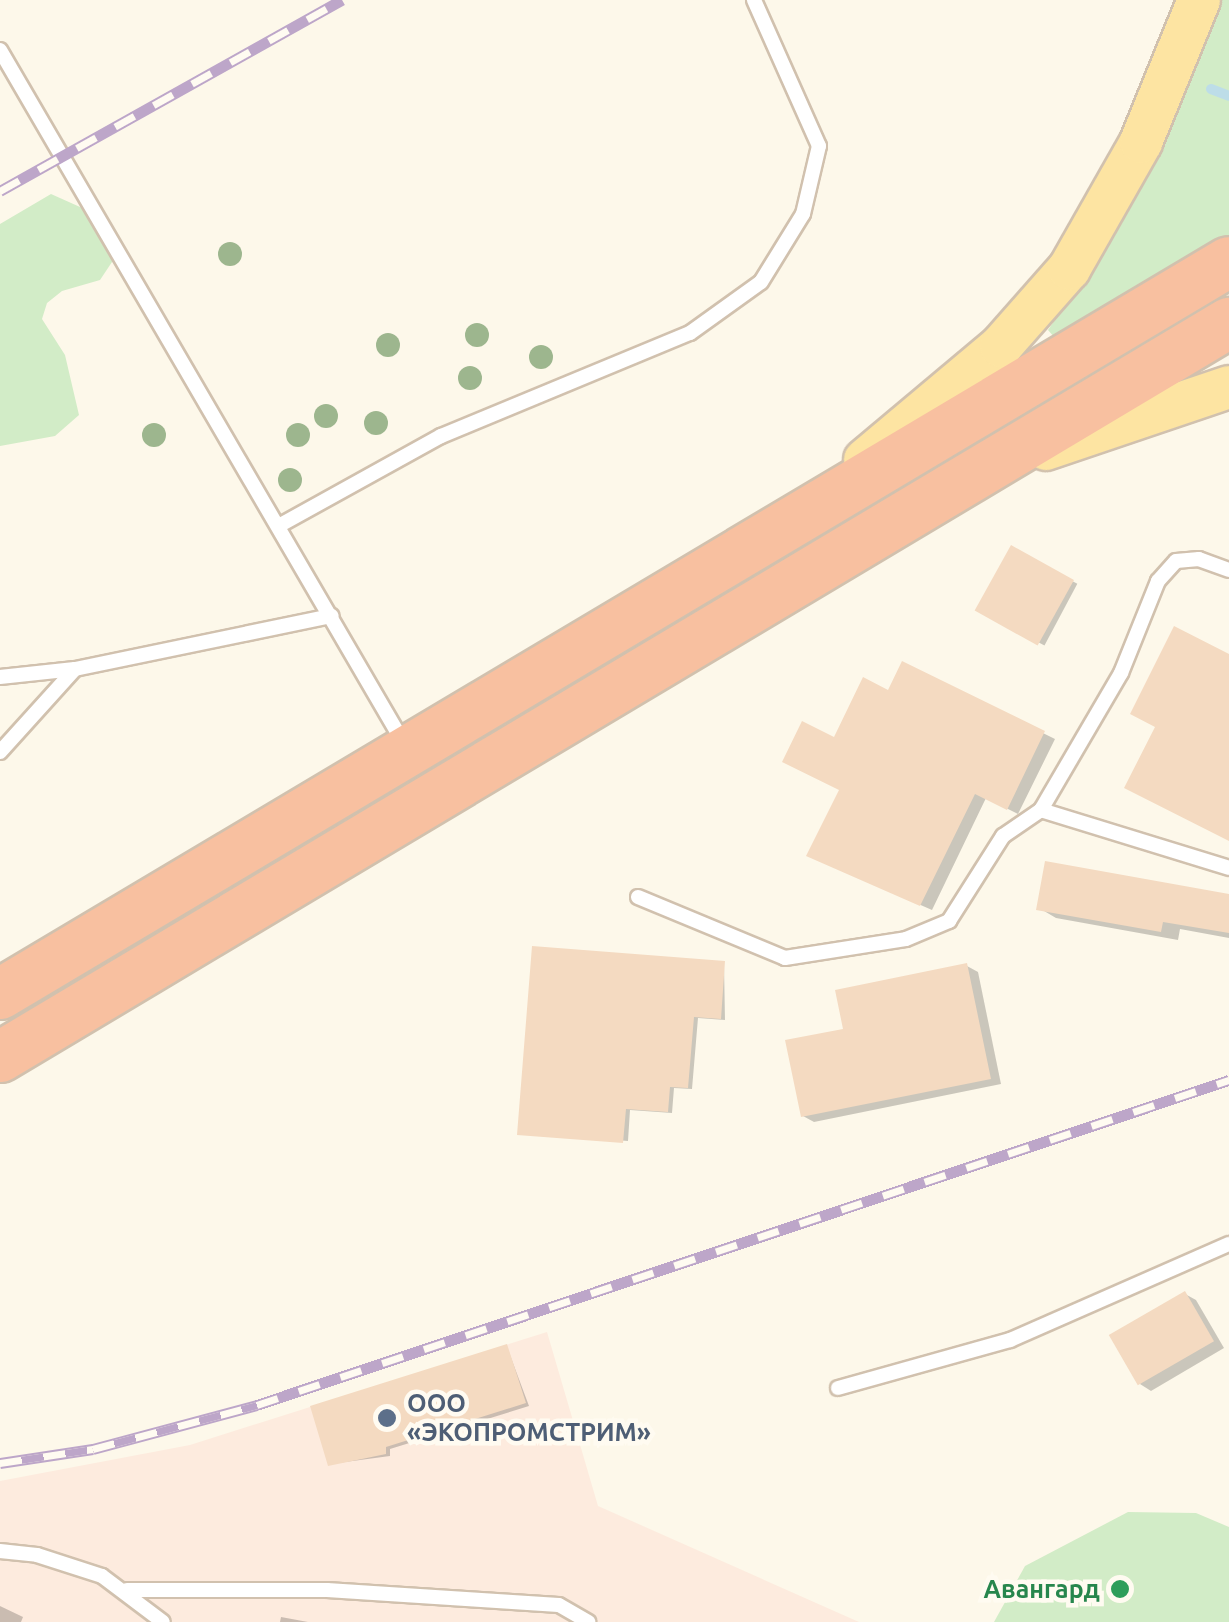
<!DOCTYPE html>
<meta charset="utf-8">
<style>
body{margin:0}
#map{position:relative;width:1229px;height:1622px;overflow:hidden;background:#fdf8ea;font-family:Ubuntu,sans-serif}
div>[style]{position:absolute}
.commercial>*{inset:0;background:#fdebde}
.green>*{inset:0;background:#d2ecc7}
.shadow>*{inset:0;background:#0003;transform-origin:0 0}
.stream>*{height:10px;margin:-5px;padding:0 5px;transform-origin:5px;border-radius:5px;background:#bddde8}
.building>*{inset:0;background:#f4dac1;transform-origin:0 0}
.roads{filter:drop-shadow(2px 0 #d1c1ae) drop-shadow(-2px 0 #d1c1ae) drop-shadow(0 2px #d1c1ae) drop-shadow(0 -2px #d1c1ae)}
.lane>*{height:14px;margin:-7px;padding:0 7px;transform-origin:7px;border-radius:7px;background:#fff}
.primary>*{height:42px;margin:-21px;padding:0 21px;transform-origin:21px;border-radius:21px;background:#fde4a2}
.highway>*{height:50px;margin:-25px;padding:0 25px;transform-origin:25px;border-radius:25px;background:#f8c0a0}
.rail>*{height:11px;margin-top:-5.5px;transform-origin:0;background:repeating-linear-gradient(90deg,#fffbf1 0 22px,#bda6c9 0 44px);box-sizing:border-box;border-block:2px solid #bda6c9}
.trees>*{width:24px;height:24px;margin:-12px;border-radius:50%;background:#9db68e}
.dots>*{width:28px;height:28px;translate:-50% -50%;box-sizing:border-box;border:5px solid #fffbf1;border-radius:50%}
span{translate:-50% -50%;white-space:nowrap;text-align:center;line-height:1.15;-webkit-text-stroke:9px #fffbf1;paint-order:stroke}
.service-label{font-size:25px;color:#4e5e75;font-weight:700}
.left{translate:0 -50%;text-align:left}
.leisure-label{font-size:25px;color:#27864d;font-weight:700}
.right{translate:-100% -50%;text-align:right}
</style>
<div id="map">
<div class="commercial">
<div style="clip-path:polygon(547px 1332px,598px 1506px,859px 1622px,0 1622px,0 1481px,190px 1445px)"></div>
</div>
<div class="green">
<div style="clip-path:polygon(1217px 0,1229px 0,1229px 244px,1061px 345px,1048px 330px,1125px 217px)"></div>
<div style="clip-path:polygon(51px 194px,89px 211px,116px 256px,100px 280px,62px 291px,47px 303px,42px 319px,65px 355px,79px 415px,55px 436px,0 446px,0 224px)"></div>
<div style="clip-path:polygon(1128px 1512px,1196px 1513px,1229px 1527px,1229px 1622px,994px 1622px,1025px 1566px)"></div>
</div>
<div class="shadow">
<div style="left:1012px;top:549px;width:74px;height:70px;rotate:28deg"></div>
<div style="clip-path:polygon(904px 664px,1055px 739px,1018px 814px,986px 798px,932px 910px,820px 861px,841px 789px,835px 740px,890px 693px)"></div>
<div style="clip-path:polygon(1229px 896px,1229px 938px,1180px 929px,1178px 940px,1056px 918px,1039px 908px)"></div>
<div style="clip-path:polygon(724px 964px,725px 1020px,698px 1018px,692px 1089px,674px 1088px,672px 1113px,630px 1110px,628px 1141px,521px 1133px)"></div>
<div style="clip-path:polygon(967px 966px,978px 972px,1001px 1084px,814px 1122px,803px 1116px,846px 1031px)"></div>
<div style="clip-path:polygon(1185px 1294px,1196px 1300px,1224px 1348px,1151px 1391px,1140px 1384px)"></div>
<div style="clip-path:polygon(507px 1347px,529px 1406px,390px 1449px,390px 1456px,330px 1464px)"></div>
<div style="clip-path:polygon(0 1606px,23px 1617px,21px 1622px,0 1622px)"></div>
<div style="clip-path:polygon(281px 1617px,308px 1622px,280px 1622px)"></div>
</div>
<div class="stream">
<div style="left:1211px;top:89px;width:19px;rotate:21deg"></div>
</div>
<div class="building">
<div style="left:1011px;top:545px;width:72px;height:75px;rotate:29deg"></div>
<div style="clip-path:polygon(1174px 626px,1229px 654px,1229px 841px,1124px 788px,1155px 727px,1130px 714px)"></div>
<div style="clip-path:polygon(902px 661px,1045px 731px,1007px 810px,975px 794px,920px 906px,806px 856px,839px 790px,782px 762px,802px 721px,834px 737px,863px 677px,888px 690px)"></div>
<div style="clip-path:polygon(1045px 861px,1229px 894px,1229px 933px,1163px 922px,1161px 932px,1036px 910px)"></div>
<div style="clip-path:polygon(532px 946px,725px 961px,721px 1019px,694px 1017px,688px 1088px,670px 1087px,668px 1112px,626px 1109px,623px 1143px,517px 1135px)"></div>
<div style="clip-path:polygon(967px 963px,991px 1079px,801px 1117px,785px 1040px,843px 1029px,835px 990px)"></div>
<div style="left:1185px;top:1291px;width:58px;height:88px;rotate:60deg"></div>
<div style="clip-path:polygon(507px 1344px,526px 1403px,386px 1447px,386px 1454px,328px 1466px,310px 1406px)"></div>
</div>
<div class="roads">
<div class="lane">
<div style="left:0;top:50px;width:801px;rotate:59.78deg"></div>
<div style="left:282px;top:524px;width:182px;rotate:-29deg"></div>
<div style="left:441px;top:436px;width:269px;rotate:-22.5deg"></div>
<div style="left:690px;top:333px;width:87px;rotate:-35.7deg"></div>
<div style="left:761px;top:282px;width:80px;rotate:-58.3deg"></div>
<div style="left:803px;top:214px;width:70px;rotate:-76.8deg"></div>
<div style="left:819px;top:146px;width:160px;rotate:-114deg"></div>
<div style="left:1229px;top:570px;width:32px;rotate:-160deg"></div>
<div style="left:1199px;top:559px;width:23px;rotate:175deg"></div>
<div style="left:1176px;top:561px;width:27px;rotate:132deg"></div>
<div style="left:1158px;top:581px;width:99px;rotate:111.9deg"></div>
<div style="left:1121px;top:673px;width:159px;rotate:120.3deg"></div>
<div style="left:1041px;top:810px;width:197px;rotate:17.1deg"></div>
<div style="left:0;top:677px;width:75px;rotate:-6.1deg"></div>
<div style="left:75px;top:669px;width:262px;rotate:-11.7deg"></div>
<div style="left:0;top:752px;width:112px;rotate:-47.9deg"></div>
<div style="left:638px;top:897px;width:159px;rotate:22.5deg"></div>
<div style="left:785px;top:958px;width:122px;rotate:-8.9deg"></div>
<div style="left:906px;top:939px;width:47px;rotate:-22.7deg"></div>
<div style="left:949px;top:921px;width:101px;rotate:-57.6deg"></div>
<div style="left:1003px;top:836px;width:46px;rotate:-34.4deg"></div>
<div style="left:838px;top:1388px;width:179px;rotate:-15.6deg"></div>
<div style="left:1010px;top:1340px;width:239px;rotate:-23.7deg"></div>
<div style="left:0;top:1551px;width:37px;rotate:6deg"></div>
<div style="left:37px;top:1555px;width:68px;rotate:17.9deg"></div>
<div style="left:102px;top:1576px;width:76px;rotate:37deg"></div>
<div style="left:127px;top:1590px;width:200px"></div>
<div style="left:327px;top:1590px;width:232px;rotate:3.7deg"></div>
<div style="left:559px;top:1605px;width:34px;rotate:30deg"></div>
</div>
<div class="primary">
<div style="left:1046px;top:449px;width:193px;rotate:-18.7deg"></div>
<div style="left:865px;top:460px;width:177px;rotate:-40deg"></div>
<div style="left:1001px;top:346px;width:103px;rotate:-48.6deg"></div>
<div style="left:1069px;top:269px;width:146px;rotate:-60.4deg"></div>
<div style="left:1141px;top:142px;width:153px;rotate:-67.8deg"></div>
</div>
<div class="highway">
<div style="left:0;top:994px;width:1430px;rotate:-30.78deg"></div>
<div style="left:0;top:1057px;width:1432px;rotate:-30.85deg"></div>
</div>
</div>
<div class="rail">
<div style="left:0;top:191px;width:392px;rotate:-29.2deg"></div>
<div style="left:0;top:1463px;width:94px;rotate:-8.6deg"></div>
<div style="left:93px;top:1449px;width:170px;rotate:-15deg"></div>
<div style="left:257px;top:1405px;width:1025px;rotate:-18.49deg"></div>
</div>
<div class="trees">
<div style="left:230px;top:254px"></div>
<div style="left:477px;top:335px"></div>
<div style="left:388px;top:345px"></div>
<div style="left:541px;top:357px"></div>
<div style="left:470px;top:378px"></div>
<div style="left:326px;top:416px"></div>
<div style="left:376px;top:423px"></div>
<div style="left:154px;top:435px"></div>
<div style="left:298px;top:435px"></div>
<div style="left:290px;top:480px"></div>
</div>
<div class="dots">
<div style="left:387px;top:1418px;background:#5c6f8a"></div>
<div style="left:1120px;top:1589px;background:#2e9e5b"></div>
</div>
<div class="service-label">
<span class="left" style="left:407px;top:1418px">ООО<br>«ЭКОПРОМСТРИМ»</span>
</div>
<div class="leisure-label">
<span class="right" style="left:1100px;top:1589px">Авангард</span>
</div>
</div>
